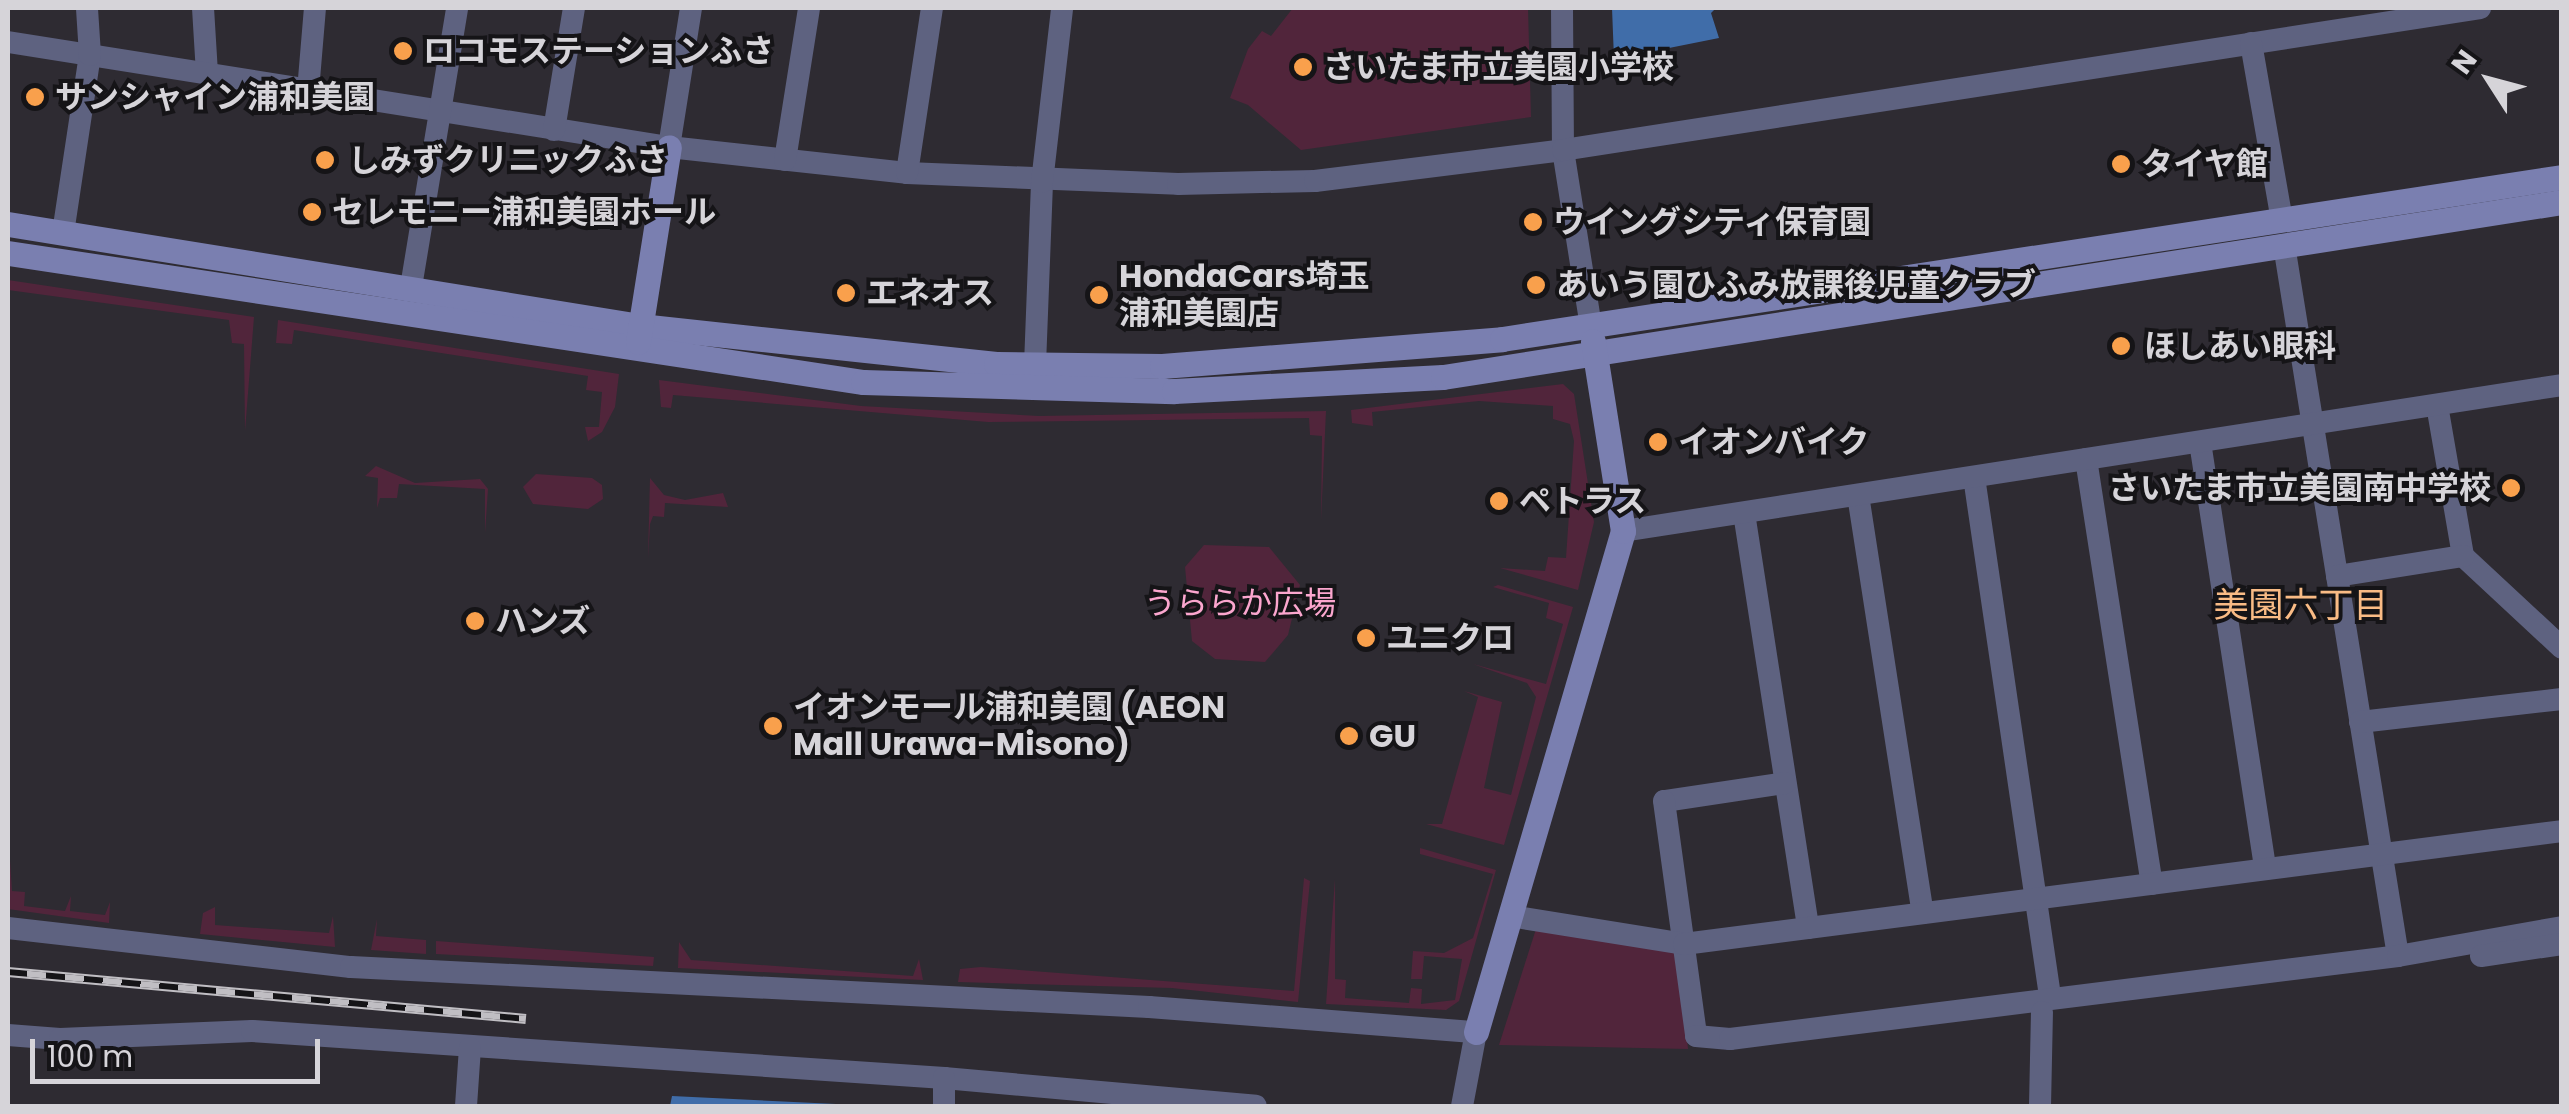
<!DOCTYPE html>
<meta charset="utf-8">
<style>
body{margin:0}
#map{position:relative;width:2569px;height:1114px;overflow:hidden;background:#2e2b32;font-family:Poppins,"Noto Sans JP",sans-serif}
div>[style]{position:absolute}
.green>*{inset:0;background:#51253b}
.water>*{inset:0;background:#406da9}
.street>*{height:22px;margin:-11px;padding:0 11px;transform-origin:11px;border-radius:11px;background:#5e6280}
.secondary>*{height:25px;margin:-12.5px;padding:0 12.5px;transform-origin:12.5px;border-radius:12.5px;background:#7a7fb0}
.rail>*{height:10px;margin-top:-5px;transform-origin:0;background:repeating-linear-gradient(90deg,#151417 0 19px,#c0bec3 0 38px);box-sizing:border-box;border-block:2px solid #c0bec3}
.dots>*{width:28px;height:28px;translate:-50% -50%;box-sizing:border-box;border:5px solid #151417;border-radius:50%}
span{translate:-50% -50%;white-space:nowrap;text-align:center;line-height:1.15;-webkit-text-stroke:8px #151417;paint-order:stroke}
.poi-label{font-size:32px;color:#d6d4d9;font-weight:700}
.left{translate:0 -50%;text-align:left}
.right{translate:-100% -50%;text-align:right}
.park-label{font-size:32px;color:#fba6ce}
.neighbourhood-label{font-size:35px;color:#f9bb85}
.frame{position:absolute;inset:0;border:10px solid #d6d4d9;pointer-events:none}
.north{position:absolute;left:2439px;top:30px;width:100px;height:100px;-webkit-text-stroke:8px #151417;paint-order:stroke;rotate:306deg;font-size:28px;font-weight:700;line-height:40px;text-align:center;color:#d6d4d9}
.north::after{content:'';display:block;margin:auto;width:35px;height:45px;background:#d6d4d9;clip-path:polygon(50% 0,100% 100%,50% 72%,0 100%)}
.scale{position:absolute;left:30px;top:1039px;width:290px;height:45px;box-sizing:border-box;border:5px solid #d6d4d9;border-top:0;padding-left:12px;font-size:30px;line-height:35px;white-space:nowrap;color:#d6d4d9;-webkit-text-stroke:8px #151417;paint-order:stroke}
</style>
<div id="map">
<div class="green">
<div style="clip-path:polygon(1293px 8px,1528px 8px,1531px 117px,1301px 150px,1248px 105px,1230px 98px,1248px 49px,1262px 31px,1271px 36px)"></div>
<div style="clip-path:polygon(8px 280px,254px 317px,245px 431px,244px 344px,232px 343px,229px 320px,8px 290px)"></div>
<div style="clip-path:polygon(278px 320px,619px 374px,615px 407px,602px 432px,588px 441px,585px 427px,599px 427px,602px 392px,586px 390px,588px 376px,294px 330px,292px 344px,276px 343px)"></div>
<div style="clip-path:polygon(659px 380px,861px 406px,1039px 416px,1326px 411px,1321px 521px,1322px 436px,1310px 435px,1309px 418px,988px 422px,673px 395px,671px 408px,661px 407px)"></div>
<div style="clip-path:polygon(1563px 384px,1574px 394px,1594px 522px,1578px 590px,1500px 568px,1545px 571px,1548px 557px,1566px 558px,1574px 441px,1570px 424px,1553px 419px,1553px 406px,1479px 401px,1372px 412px,1373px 426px,1352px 423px,1351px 410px)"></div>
<div style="clip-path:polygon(376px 466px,415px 483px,480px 479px,488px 489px,485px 533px,485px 489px,399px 484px,397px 498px,380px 498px,377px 508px,378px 478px,365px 476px)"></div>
<div style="clip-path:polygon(536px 474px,592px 478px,602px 485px,603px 499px,588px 509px,533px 504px,523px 487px)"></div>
<div style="clip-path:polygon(650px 478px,664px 495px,685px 500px,723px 493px,728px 507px,665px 503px,664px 517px,653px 516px,650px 524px,648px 559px)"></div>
<div style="clip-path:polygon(1204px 545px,1269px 547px,1300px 585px,1288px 635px,1265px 662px,1215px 659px,1192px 641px,1185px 567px)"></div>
<div style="clip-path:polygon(1498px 585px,1573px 607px,1504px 845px,1426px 824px,1442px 824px,1478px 697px,1464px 691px,1502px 702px,1484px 788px,1511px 795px,1536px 697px,1527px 683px,1473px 664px,1546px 684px,1563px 624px,1546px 618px,1549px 603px,1493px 587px)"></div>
<div style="clip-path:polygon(9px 845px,12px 891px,25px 892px,24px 906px,65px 911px,71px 896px,70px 911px,105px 915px,110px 902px,109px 923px,8px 909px)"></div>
<div style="clip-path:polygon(1420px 848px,1496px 870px,1459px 1001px,1446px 1010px,1326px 1004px,1335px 879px,1335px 979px,1346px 980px,1345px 998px,1409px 1003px,1411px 988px,1422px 989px,1421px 1004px,1455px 1000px,1462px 959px,1424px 956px,1422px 979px,1411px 979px,1413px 951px,1444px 953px,1473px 938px,1493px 874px,1420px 854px)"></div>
<div style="clip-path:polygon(1304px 878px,1310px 881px,1298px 1002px,1172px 988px,958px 982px,960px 969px,981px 967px,1294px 991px)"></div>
<div style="clip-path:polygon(215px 907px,215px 925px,329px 933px,333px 916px,335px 947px,200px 934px,203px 913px)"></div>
<div style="clip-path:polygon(377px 919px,376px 936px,426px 940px,426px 954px,371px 950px)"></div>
<div style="clip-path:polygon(1536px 929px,1678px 949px,1688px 1049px,1499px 1045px)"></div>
<div style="clip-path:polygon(436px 941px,654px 957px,653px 966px,436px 954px)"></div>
<div style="clip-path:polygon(679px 942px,691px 960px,913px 976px,919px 959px,923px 980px,678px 968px)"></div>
</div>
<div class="water">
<div style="clip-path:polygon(1612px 8px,1716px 8px,1711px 13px,1719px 38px,1614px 59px)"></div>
<div style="clip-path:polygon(672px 1096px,857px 1105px,859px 1106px,670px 1106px)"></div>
</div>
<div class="street">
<div style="left:203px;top:8px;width:66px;rotate:86.5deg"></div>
<div style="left:1562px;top:8px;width:142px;rotate:89.6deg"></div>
<div style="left:1563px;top:150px;width:178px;rotate:81deg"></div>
<div style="left:8px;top:42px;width:669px;rotate:9.03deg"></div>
<div style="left:669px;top:147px;width:239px;rotate:6.2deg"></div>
<div style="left:907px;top:173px;width:271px;rotate:2.3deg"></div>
<div style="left:1178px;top:184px;width:137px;rotate:-1.3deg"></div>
<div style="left:1315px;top:181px;width:250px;rotate:-7.1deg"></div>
<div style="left:1563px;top:150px;width:928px;rotate:-8.8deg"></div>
<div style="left:2251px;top:43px;width:180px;rotate:80.1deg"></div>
<div style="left:308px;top:91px;width:83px;rotate:-85.2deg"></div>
<div style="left:554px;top:130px;width:124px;rotate:-80.7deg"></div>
<div style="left:669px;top:147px;width:141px;rotate:-81deg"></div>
<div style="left:785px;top:160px;width:154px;rotate:-81deg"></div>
<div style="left:907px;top:173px;width:167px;rotate:-81.4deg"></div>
<div style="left:63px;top:233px;width:180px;rotate:-81.4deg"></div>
<div style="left:90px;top:55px;width:47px;rotate:-93.7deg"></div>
<div style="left:2284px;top:245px;width:720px;rotate:80.89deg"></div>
<div style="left:411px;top:287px;width:283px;rotate:-80.6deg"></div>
<div style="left:1035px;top:365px;width:183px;rotate:-87.8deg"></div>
<div style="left:1042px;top:182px;width:175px;rotate:-83.4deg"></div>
<div style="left:2437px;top:405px;width:153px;rotate:80.2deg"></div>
<div style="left:2463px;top:556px;width:135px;rotate:42.9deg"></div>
<div style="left:2200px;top:442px;width:432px;rotate:81.3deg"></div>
<div style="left:2086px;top:459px;width:430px;rotate:81.2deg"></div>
<div style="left:1974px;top:477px;width:525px;rotate:81.67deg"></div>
<div style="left:1858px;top:495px;width:423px;rotate:81.2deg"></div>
<div style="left:1744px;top:513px;width:420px;rotate:81.2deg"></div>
<div style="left:1623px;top:531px;width:950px;rotate:-8.84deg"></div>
<div style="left:2337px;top:576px;width:128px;rotate:-9deg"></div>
<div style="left:2360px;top:722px;width:203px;rotate:-6.5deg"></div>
<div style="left:1785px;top:783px;width:122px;rotate:171.5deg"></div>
<div style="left:1664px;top:801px;width:237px;rotate:82.2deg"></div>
<div style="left:1696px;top:1036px;width:34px;rotate:5deg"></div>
<div style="left:1730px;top:1039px;width:673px;rotate:-7.08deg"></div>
<div style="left:2398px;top:956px;width:167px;rotate:-10deg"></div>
<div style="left:1510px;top:916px;width:176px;rotate:9.1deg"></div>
<div style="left:1684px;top:944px;width:885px;rotate:-7.33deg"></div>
<div style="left:8px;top:928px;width:345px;rotate:6.5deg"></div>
<div style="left:351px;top:967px;width:799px;rotate:2.87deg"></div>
<div style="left:1149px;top:1007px;width:328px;rotate:4.4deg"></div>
<div style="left:1476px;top:1032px;width:75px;rotate:100.7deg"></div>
<div style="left:2481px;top:956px;width:82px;rotate:-8.4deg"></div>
<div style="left:8px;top:1035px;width:52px;rotate:4.4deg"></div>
<div style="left:60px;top:1039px;width:192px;rotate:-2.4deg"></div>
<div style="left:252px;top:1031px;width:694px;rotate:3.89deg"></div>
<div style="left:944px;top:1078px;width:313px;rotate:5.1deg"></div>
<div style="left:466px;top:1106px;width:58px;rotate:-86.1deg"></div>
<div style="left:944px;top:1106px;width:28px;rotate:-90deg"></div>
<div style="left:2040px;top:1106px;width:94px;rotate:-88.8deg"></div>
</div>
<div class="secondary">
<div style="left:8px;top:224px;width:640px;rotate:9.17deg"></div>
<div style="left:640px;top:326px;width:358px;rotate:6.1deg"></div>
<div style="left:996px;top:364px;width:166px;rotate:0.7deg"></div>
<div style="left:1162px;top:366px;width:341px;rotate:-4.5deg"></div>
<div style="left:1502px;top:339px;width:1072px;rotate:-8.69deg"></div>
<div style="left:8px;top:253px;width:865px;rotate:8.58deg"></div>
<div style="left:863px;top:382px;width:311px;rotate:1.7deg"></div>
<div style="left:1174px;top:391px;width:269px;rotate:-3deg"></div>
<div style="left:1443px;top:377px;width:1133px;rotate:-8.89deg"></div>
<div style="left:638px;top:342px;width:197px;rotate:-81deg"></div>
<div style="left:1476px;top:1032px;width:522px;rotate:-73.65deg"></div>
<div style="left:1623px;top:531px;width:192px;rotate:-99deg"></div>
</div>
<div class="rail">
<div style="left:8px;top:972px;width:520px;rotate:5.18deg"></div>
</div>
<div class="dots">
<div style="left:403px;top:51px;background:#f9a04c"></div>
<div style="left:1303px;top:67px;background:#f9a04c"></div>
<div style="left:35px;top:97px;background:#f9a04c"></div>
<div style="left:325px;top:160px;background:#f9a04c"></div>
<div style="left:2121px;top:164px;background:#f9a04c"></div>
<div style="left:312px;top:212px;background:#f9a04c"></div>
<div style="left:1533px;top:222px;background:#f9a04c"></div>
<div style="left:1536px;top:285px;background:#f9a04c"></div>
<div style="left:846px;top:293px;background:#f9a04c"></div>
<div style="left:1099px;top:295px;background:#f9a04c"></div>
<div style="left:2121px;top:346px;background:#f9a04c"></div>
<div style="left:1658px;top:442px;background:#f9a04c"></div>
<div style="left:2511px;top:488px;background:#f9a04c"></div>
<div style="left:1499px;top:501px;background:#f9a04c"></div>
<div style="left:475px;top:621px;background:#f9a04c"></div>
<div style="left:1366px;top:638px;background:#f9a04c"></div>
<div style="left:773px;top:726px;background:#f9a04c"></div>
<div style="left:1349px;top:736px;background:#f9a04c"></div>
</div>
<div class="poi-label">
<span class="left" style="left:423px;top:51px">ロコモステーションふさ</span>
<span class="left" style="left:1323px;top:67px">さいたま市立美園小学校</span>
<span class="left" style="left:55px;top:97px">サンシャイン浦和美園</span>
<span class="left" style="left:348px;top:160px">しみずクリニックふさ</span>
<span class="left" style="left:2141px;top:164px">タイヤ館</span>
<span class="left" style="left:332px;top:212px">セレモニー浦和美園ホール</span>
<span class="left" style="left:1553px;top:222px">ウイングシティ保育園</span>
<span class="left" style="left:1119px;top:295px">HondaCars埼玉<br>浦和美園店</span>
<span class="left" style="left:1556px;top:285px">あいう園ひふみ放課後児童クラブ</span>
<span class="left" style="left:866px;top:293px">エネオス</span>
<span class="left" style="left:2144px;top:346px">ほしあい眼科</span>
<span class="left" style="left:1678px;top:442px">イオンバイク</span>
<span class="right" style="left:2491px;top:488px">さいたま市立美園南中学校</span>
<span class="left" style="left:1519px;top:501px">ペトラス</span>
<span class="left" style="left:495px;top:621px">ハンズ</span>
<span class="left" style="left:1386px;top:638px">ユニクロ</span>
<span class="left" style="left:793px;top:726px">イオンモール浦和美園 (AEON<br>Mall Urawa-Misono)</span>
<span class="left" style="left:1369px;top:736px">GU</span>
</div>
<div class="park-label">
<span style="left:1240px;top:603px">うららか広場</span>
</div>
<div class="neighbourhood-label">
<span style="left:2301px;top:605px">美園六丁目</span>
</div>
<div class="frame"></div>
<div class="north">N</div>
<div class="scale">100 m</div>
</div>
